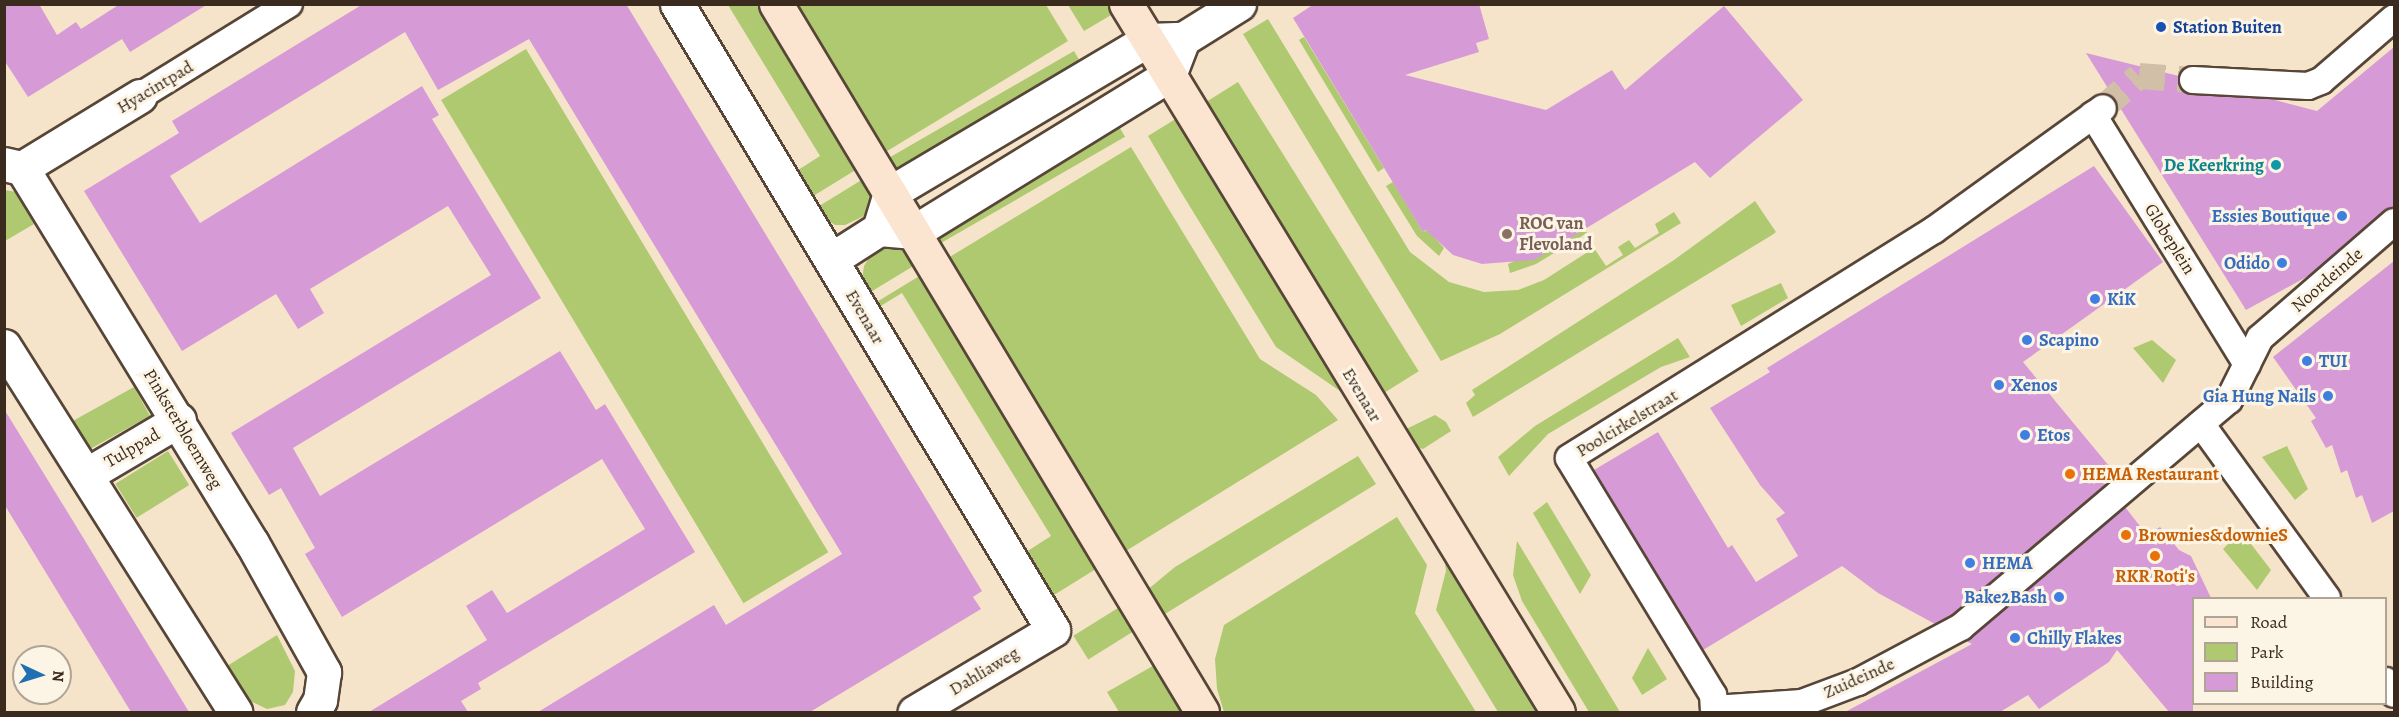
<!DOCTYPE html>
<style>
body{margin:0}
#map{position:relative;width:2399px;height:717px;overflow:hidden;background:#f6e4ca;font-family:Alegreya,serif}
div>[style]{position:absolute}
.green>*{inset:0;background:#aec96f;transform-origin:0 0}
.building>*{inset:0;background:#d69ad7}
.pedestrian-tunnel>*{height:26px;margin-top:-13px;transform-origin:0;background:repeating-linear-gradient(90deg,#d1bfa8 0 26px,transparent 0 39px)}
.roads{filter:drop-shadow(2px 0 #574638) drop-shadow(-2px 0 #574638) drop-shadow(0 2px #574638) drop-shadow(0 -2px #574638)}
.pedestrian>*{height:26px;margin:-13px;padding:0 13px;transform-origin:13px;border-radius:13px;background:#fff}
.minor>*{height:33px;margin:-16.5px;padding:0 16.5px;transform-origin:16.5px;border-radius:16.5px;background:#fff}
.secondary>*{height:33px;margin:-16.5px;padding:0 16.5px;transform-origin:16.5px;border-radius:16.5px;background:#fce5d0}
.dots>*{width:16px;height:16px;translate:-50% -50%;box-sizing:border-box;border:3px solid #fcf5e5;border-radius:50%}
span{translate:-50% -50%;white-space:nowrap;text-align:center;line-height:1.15;-webkit-text-stroke:6px #fcf5e5;paint-order:stroke}
.transit-label{font-size:18px;color:#164399;font-weight:700}
.left{translate:0 -50%;text-align:left}
.street-label{font-size:18px;color:#3b2a1e}
.culture-label{font-size:18px;color:#0d838f;font-weight:700}
.right{translate:-100% -50%;text-align:right}
.shop-label{font-size:18px;color:#366cbe;font-weight:700}
.education-label{font-size:18px;color:#785e54;font-weight:700}
.food-label{font-size:18px;color:#c56008;font-weight:700}
.frame{position:absolute;inset:0;border:6px solid #3b2a1e;pointer-events:none}
.legend{position:absolute;left:2192px;top:597px;width:195px;height:108px;box-sizing:border-box;background:#fcf5e5;border:2px solid #afa495;margin:0;padding:8px 10px;list-style:none;font-size:18px;color:#3b2a1e}
.legend li{display:flex;align-items:center;gap:12px;height:30px}
.legend b{width:30px;border:2px solid #afa495}
.north{position:absolute;left:12px;top:645px;width:60px;height:60px;box-sizing:border-box;background:#fcf5e5;border:2px solid #afa495;border-radius:50%;rotate:94deg;font-size:16px;font-weight:700;line-height:24px;text-align:center;color:#3b2a1e}
.north::after{content:'';display:block;margin:auto;width:21px;height:27px;background:#1f6fb2;clip-path:polygon(50% 0,100% 100%,50% 72%,0 100%)}
</style>
<div id="map">
<div class="green">
<div style="clip-path:polygon(728px 5px,764px 5px,862px 166px,810px 198px,795px 172px,820px 156px)"></div>
<div style="clip-path:polygon(788px 5px,1046px 5px,1068px 41px,879px 156px)"></div>
<div style="clip-path:polygon(1068px 5px,1114px 5px,1118px 11px,1084px 31px)"></div>
<div style="clip-path:polygon(1268px 19px,1410px 252px,1449px 282px,1484px 292px,1518px 290px,1544px 280px,1594px 248px,1606px 266px,1623px 255px,1618px 247px,1629px 240px,1635px 248px,1659px 233px,1655px 224px,1674px 212px,1681px 223px,1500px 334px,1441px 361px,1243px 34px)"></div>
<div style="clip-path:polygon(1304px 37px,1384px 168px,1378px 172px,1299px 40px)"></div>
<div style="left:526px;top:49px;width:587px;height:99px;rotate:59deg"></div>
<div style="left:1074px;top:51px;width:16px;height:221px;rotate:60deg"></div>
<div style="left:1238px;top:82px;width:341px;height:41px;rotate:58deg"></div>
<div style="clip-path:polygon(1182px 115px,1355px 409px,1340px 391px,1276px 347px,1181px 192px,1148px 136px)"></div>
<div style="left:1117px;top:123px;width:16px;height:214px;rotate:60deg"></div>
<div style="clip-path:polygon(1131px 147px,1260px 359px,1316px 395px,1338px 420px,1121px 554px,943px 261px)"></div>
<div style="clip-path:polygon(868px 176px,874px 191px,864px 216px,845px 225px,835px 225px,821px 216px,816px 208px)"></div>
<div style="clip-path:polygon(1393px 182px,1423px 232px,1428px 230px,1444px 248px,1439px 256px,1417px 236px,1386px 186px)"></div>
<div style="clip-path:polygon(4px 190px,17px 192px,34px 224px,5px 241px)"></div>
<div style="clip-path:polygon(1755px 201px,1776px 232px,1772px 235px,1473px 417px,1466px 403px,1475px 395px,1472px 390px,1674px 260px)"></div>
<div style="clip-path:polygon(1584px 229px,1587px 233px,1536px 264px,1510px 273px,1508px 264px)"></div>
<div style="clip-path:polygon(888px 247px,903px 247px,920px 262px,869px 293px,862px 280px,864px 266px,869px 258px)"></div>
<div style="clip-path:polygon(926px 272px,1104px 564px,1054px 595px,1026px 552px,1051px 536px,902px 293px,879px 307px,875px 303px)"></div>
<div style="clip-path:polygon(1781px 283px,1788px 298px,1741px 326px,1731px 305px)"></div>
<div style="clip-path:polygon(1678px 338px,1690px 357px,1661px 367px,1548px 434px,1509px 476px,1498px 457px,1535px 426px)"></div>
<div style="clip-path:polygon(2152px 340px,2176px 360px,2163px 383px,2133px 348px)"></div>
<div style="left:134px;top:387px;width:33px;height:71px;rotate:61deg"></div>
<div style="clip-path:polygon(1435px 415px,1446px 422px,1451px 431px,1423px 449px,1413px 446px,1400px 432px)"></div>
<div style="clip-path:polygon(2287px 446px,2308px 489px,2295px 500px,2262px 457px)"></div>
<div style="left:168px;top:451px;width:40px;height:62px;rotate:58deg"></div>
<div style="clip-path:polygon(1358px 456px,1376px 484px,1160px 617px,1146px 591px,1175px 567px)"></div>
<div style="clip-path:polygon(1547px 502px,1591px 575px,1580px 594px,1533px 513px)"></div>
<div style="clip-path:polygon(1418px 505px,1544px 712px,1498px 712px,1436px 610px,1446px 571px,1444px 558px,1413px 508px)"></div>
<div style="clip-path:polygon(1397px 517px,1427px 565px,1415px 613px,1476px 712px,1224px 712px,1217px 689px,1215px 659px,1224px 625px)"></div>
<div style="clip-path:polygon(2241px 531px,2271px 570px,2257px 590px,2223px 549px)"></div>
<div style="clip-path:polygon(1517px 541px,1620px 712px,1589px 712px,1522px 601px,1513px 575px)"></div>
<div style="left:1126px;top:603px;width:28px;height:62px;rotate:58deg"></div>
<div style="clip-path:polygon(277px 635px,295px 671px,293px 692px,285px 705px,267px 709px,248px 700px,227px 666px)"></div>
<div style="clip-path:polygon(1648px 648px,1667px 679px,1642px 695px,1632px 678px)"></div>
<div style="clip-path:polygon(1158px 663px,1189px 712px,1119px 712px,1107px 692px)"></div>
</div>
<div class="building">
<div style="clip-path:polygon(4px 4px,39px 4px,57px 35px,76px 22px,81px 29px,120px 4px,208px 4px,130px 52px,122px 39px,28px 97px,4px 60px)"></div>
<div style="clip-path:polygon(363px 4px,626px 4px,982px 591px,973px 597px,981px 609px,810px 712px,538px 712px,714px 605px,726px 625px,842px 554px,529px 39px,438px 90px,405px 32px,170px 176px,200px 223px,422px 86px,439px 115px,432px 119px,541px 298px,293px 448px,320px 496px,560px 351px,596px 410px,605px 404px,695px 552px,478px 683px,481px 689px,461px 701px,468px 712px,369px 712px,487px 640px,466px 606px,492px 590px,507px 613px,645px 529px,602px 459px,342px 617px,305px 554px,315px 548px,281px 488px,269px 495px,231px 433px,491px 275px,448px 206px,310px 289px,324px 313px,298px 329px,276px 294px,182px 351px,84px 191px,179px 133px,172px 121px)"></div>
<div style="clip-path:polygon(1314px 4px,1479px 4px,1489px 39px,1476px 43px,1479px 52px,1405px 75px,1546px 110px,1612px 70px,1625px 90px,1724px 6px,1803px 100px,1710px 178px,1695px 162px,1534px 260px,1482px 264px,1453px 255px,1426px 230px,1423px 232px,1293px 18px)"></div>
<div style="clip-path:polygon(2394px 47px,2394px 207px,2384px 211px,2310px 275px,2246px 310px,2086px 53px,2179px 76px,2180px 87px,2192px 95px,2271px 99px,2317px 111px)"></div>
<div style="clip-path:polygon(2094px 166px,2163px 262px,2023px 362px,2114px 472px,2103px 480px,2106px 484px,1953px 615px,1935px 624px,1878px 593px,1842px 566px,1703px 650px,1594px 470px,1658px 432px,1728px 548px,1732px 545px,1756px 582px,1798px 556px,1776px 519px,1785px 513px,1760px 485px,1710px 408px,1770px 372px,1767px 368px)"></div>
<div style="clip-path:polygon(2394px 261px,2394px 511px,2372px 523px,2362px 495px,2356px 498px,2347px 470px,2341px 473px,2332px 445px,2326px 448px,2311px 421px,2316px 418px,2273px 357px)"></div>
<div style="clip-path:polygon(4px 409px,73px 521px,189px 712px,131px 712px,4px 504px)"></div>
<div style="clip-path:polygon(2125px 507px,2147px 535px,2160px 527px,2179px 550px,2191px 556px,2211px 598px,2193px 598px,2193px 712px,2169px 712px,2117px 650px,2109px 662px,2039px 709px,2028px 695px,2000px 712px,1845px 712px,1972px 644px,1966px 641px)"></div>
</div>
<div class="pedestrian-tunnel">
<div style="left:2103px;top:108px;width:48px;rotate:-41.6deg"></div>
<div style="left:2139px;top:76px;width:54px;rotate:4.2deg"></div>
</div>
<div class="roads">
<div class="pedestrian">
<div style="left:2193px;top:80px;width:115px;rotate:3deg"></div>
<div style="left:2308px;top:86px;width:14px;rotate:-21deg"></div>
<div style="left:2321px;top:81px;width:96px;rotate:-40.8deg"></div>
<div style="left:140px;top:96px;width:175px;rotate:-31.7deg"></div>
<div style="left:2093px;top:115px;width:293px;rotate:58.3deg"></div>
<div style="left:2201px;top:424px;width:215px;rotate:54.1deg"></div>
<div style="left:2386px;top:681px;width:15px;rotate:58deg"></div>
<div style="left:1714px;top:709px;width:88px;rotate:-3.9deg"></div>
<div style="left:1802px;top:703px;width:60px;rotate:-20.6deg"></div>
<div style="left:1858px;top:682px;width:117px;rotate:-28.1deg"></div>
<div style="left:1961px;top:627px;width:351px;rotate:-40.3deg"></div>
<div style="left:2229px;top:400px;width:69px;rotate:-63.4deg"></div>
<div style="left:2260px;top:338px;width:177px;rotate:-40.9deg"></div>
<div style="left:1714px;top:712px;width:17px;rotate:-93deg"></div>
<div style="left:1713px;top:695px;width:277px;rotate:-121.3deg"></div>
<div style="left:1569px;top:458px;width:430px;rotate:-32deg"></div>
<div style="left:1934px;top:230px;width:208px;rotate:-35.8deg"></div>
</div>
<div class="minor">
<div style="left:677px;top:4px;width:730px;rotate:59.01deg"></div>
<div style="left:1053px;top:630px;width:161px;rotate:149.3deg"></div>
<div style="left:1183px;top:39px;width:39px;rotate:111deg"></div>
<div style="left:1169px;top:75px;width:299px;rotate:148.4deg"></div>
<div style="left:914px;top:232px;width:35px;rotate:-175deg"></div>
<div style="left:879px;top:229px;width:38px;rotate:-73deg"></div>
<div style="left:890px;top:193px;width:300px;rotate:-30.7deg"></div>
<div style="left:1148px;top:40px;width:35px;rotate:-2deg"></div>
<div style="left:1183px;top:39px;width:66px;rotate:-32deg"></div>
<div style="left:4px;top:164px;width:18px;rotate:13deg"></div>
<div style="left:22px;top:168px;width:440px;rotate:58.5deg"></div>
<div style="left:252px;top:543px;width:148px;rotate:60.8deg"></div>
<div style="left:324px;top:672px;width:28px;rotate:98deg"></div>
<div style="left:320px;top:700px;width:14px;rotate:120deg"></div>
<div style="left:22px;top:168px;width:138px;rotate:-31.4deg"></div>
<div style="left:832px;top:259px;width:56px;rotate:-32.6deg"></div>
<div style="left:4px;top:346px;width:433px;rotate:57.7deg"></div>
<div style="left:86px;top:475px;width:108px;rotate:-30.6deg"></div>
</div>
<div class="secondary">
<div style="left:776px;top:4px;width:826px;rotate:58.96deg"></div>
<div style="left:1126px;top:4px;width:829px;rotate:58.61deg"></div>
</div>
</div>
<div class="dots">
<div style="left:2161px;top:27px;background:#1a4fb4"></div>
<div style="left:2276px;top:165px;background:#0f9aa8"></div>
<div style="left:2342px;top:216px;background:#3f7fe0"></div>
<div style="left:1507px;top:234px;background:#8d6e63"></div>
<div style="left:2282px;top:263px;background:#3f7fe0"></div>
<div style="left:2095px;top:299px;background:#3f7fe0"></div>
<div style="left:2027px;top:340px;background:#3f7fe0"></div>
<div style="left:2307px;top:361px;background:#3f7fe0"></div>
<div style="left:1999px;top:385px;background:#3f7fe0"></div>
<div style="left:2328px;top:396px;background:#3f7fe0"></div>
<div style="left:2025px;top:435px;background:#3f7fe0"></div>
<div style="left:2070px;top:474px;background:#e8710a"></div>
<div style="left:2126px;top:535px;background:#e8710a"></div>
<div style="left:2155px;top:556px;background:#e8710a"></div>
<div style="left:1970px;top:563px;background:#3f7fe0"></div>
<div style="left:2059px;top:597px;background:#3f7fe0"></div>
<div style="left:2015px;top:638px;background:#3f7fe0"></div>
</div>
<div class="transit-label">
<span class="left" style="left:2173px;top:27px">Station Buiten</span>
</div>
<div class="street-label">
<span style="left:155px;top:87px;rotate:-31deg">Hyacintpad</span>
<span style="left:2170px;top:239px;rotate:58deg">Globeplein</span>
<span style="left:2327px;top:280px;rotate:-41deg">Noordeinde</span>
<span style="left:865px;top:317px;rotate:60deg">Evenaar</span>
<span style="left:1362px;top:395px;rotate:59deg">Evenaar</span>
<span style="left:1627px;top:423px;rotate:-31deg">Poolcirkelstraat</span>
<span style="left:183px;top:429px;rotate:59deg">Pinksterbloemweg</span>
<span style="left:132px;top:448px;rotate:-30deg">Tulppad</span>
<span style="left:984px;top:671px;rotate:-31deg">Dahliaweg</span>
<span style="left:1859px;top:678px;rotate:-24deg">Zuideinde</span>
</div>
<div class="culture-label">
<span class="right" style="left:2264px;top:165px">De Keerkring</span>
</div>
<div class="shop-label">
<span class="right" style="left:2330px;top:216px">Essies Boutique</span>
<span class="right" style="left:2270px;top:263px">Odido</span>
<span class="left" style="left:2107px;top:299px">KiK</span>
<span class="left" style="left:2039px;top:340px">Scapino</span>
<span class="left" style="left:2319px;top:361px">TUI</span>
<span class="left" style="left:2011px;top:385px">Xenos</span>
<span class="right" style="left:2316px;top:396px">Gia Hung Nails</span>
<span class="left" style="left:2037px;top:435px">Etos</span>
<span class="left" style="left:1982px;top:563px">HEMA</span>
<span class="right" style="left:2047px;top:597px">Bake2Bash</span>
<span class="left" style="left:2027px;top:638px">Chilly Flakes</span>
</div>
<div class="education-label">
<span class="left" style="left:1519px;top:234px">ROC van<br>Flevoland</span>
</div>
<div class="food-label">
<span class="left" style="left:2082px;top:474px">HEMA Restaurant</span>
<span class="left" style="left:2138px;top:535px">Brownies&amp;downieS</span>
<span style="left:2155px;top:576px">RKR Roti's</span>
</div>
<div class="frame"></div>
<ul class="legend">
<li><b style="height:8px;background:#fce5d0"></b>Road</li>
<li><b style="height:16px;background:#aec96f"></b>Park</li>
<li><b style="height:16px;background:#d69ad7"></b>Building</li>
</ul>
<div class="north">N</div>
</div>
